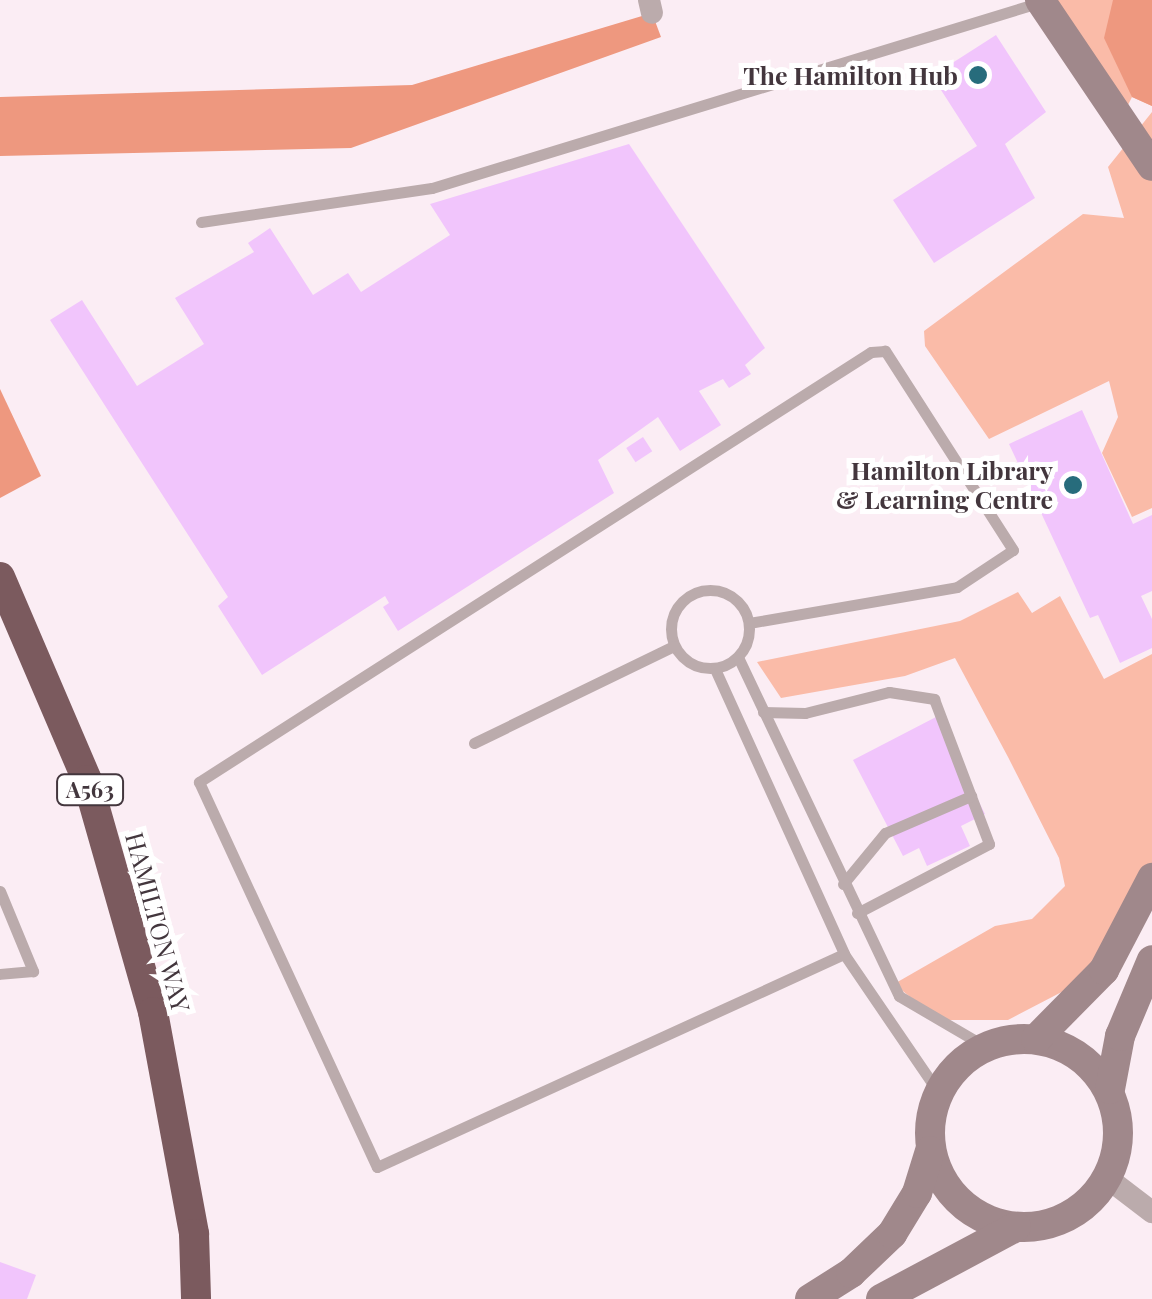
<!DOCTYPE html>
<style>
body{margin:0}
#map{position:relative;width:1152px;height:1299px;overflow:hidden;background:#fbedf4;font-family:"Playfair Display",serif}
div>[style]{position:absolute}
.green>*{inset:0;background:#fabba8}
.forest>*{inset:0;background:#ee987f}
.building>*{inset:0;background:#f1c5fc;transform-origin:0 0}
.lane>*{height:11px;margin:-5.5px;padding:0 5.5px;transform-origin:5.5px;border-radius:5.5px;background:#bbabac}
.lane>.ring{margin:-5.5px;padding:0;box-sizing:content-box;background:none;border:11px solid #bbabac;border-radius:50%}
.street>*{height:22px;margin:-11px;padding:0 11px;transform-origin:11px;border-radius:11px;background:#bbabac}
.secondary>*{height:30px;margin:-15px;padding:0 15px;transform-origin:15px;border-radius:15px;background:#a0888b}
.secondary>.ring{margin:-15px;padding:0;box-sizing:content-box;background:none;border:30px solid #a0888b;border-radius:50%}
.highway>*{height:30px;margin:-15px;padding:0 15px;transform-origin:15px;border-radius:15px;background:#7b5a5e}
.dots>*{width:28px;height:28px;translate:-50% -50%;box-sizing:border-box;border:5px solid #fff;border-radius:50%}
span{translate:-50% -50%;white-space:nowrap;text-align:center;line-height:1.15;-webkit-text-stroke:10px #fff;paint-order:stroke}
.shield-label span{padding:2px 8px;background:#fff;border:2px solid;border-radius:8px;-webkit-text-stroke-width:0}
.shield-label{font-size:22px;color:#43363d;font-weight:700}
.poi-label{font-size:25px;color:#43363d;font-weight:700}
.right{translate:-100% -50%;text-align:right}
.street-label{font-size:25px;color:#43363d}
</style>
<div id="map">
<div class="green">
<div style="clip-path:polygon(1040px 0,1152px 0,1152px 106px,1132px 97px,1119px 123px)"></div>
<div style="clip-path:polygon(1152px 112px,1152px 508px,1132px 517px,1102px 453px,1118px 417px,1109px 381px,989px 439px,925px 346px,924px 331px,1083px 214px,1124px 218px,1108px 167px)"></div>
<div style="clip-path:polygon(1018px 592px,1032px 613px,1060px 596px,1104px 679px,1152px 654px,1152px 871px,1104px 970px,1008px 1020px,939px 1020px,894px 984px,995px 926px,1032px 919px,1065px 886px,1059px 858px,1008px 757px,955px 658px,905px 676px,781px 698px,757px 662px,960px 621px)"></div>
</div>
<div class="forest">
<div style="clip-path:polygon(1113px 0,1152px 0,1152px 106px,1132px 97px,1104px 38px)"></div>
<div style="clip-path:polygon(652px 13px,661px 37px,351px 148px,0 156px,0 97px,412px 85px)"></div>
<div style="clip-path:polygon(0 389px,41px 476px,0 498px)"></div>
</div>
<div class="building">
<div style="clip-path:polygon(996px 35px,1046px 112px,1005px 144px,1035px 198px,934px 263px,893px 200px,977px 146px,932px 76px)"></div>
<div style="clip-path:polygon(629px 144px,765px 348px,745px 365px,751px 374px,729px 388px,723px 379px,699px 391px,721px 425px,680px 451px,658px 417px,598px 460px,614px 493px,398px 631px,383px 607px,389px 603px,385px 596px,262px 675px,218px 606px,228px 597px,50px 320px,82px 300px,137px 386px,204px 344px,175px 298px,254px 252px,248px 243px,270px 228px,313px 295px,348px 273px,361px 292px,450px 235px,430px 204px)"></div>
<div style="clip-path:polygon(1082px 410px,1133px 524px,1152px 515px,1152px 591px,1141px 596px,1152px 619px,1152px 648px,1120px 663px,1098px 615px,1090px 618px,1009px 444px)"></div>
<div style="left:643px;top:437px;width:17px;height:20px;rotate:57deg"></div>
<div style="clip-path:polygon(936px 717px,985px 814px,961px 826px,970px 846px,927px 866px,919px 848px,903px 856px,853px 760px)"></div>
<div style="clip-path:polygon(0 1262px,36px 1275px,27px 1299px,0 1299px)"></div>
</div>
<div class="lane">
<div style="left:201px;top:222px;width:233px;rotate:-8.4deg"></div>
<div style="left:432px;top:188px;width:637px;rotate:-16.98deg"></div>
<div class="ring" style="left:671px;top:590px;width:67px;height:67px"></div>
<div style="left:749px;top:623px;width:211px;rotate:-9.8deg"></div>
<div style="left:957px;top:587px;width:67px;rotate:-33.5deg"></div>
<div style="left:1013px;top:550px;width:237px;rotate:-122.7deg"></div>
<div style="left:885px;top:351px;width:14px;rotate:176deg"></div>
<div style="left:871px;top:352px;width:798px;rotate:147.39deg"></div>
<div style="left:199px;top:782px;width:424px;rotate:65.2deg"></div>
<div style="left:377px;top:1167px;width:513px;rotate:-24.52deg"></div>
<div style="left:738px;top:657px;width:375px;rotate:64.6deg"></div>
<div style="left:899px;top:996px;width:101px;rotate:30.4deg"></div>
<div style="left:715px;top:669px;width:313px;rotate:65.6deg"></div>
<div style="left:844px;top:954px;width:167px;rotate:55.7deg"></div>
<div style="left:763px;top:712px;width:42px;rotate:1.4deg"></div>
<div style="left:805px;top:713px;width:87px;rotate:-14deg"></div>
<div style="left:889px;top:692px;width:46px;rotate:8.8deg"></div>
<div style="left:934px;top:699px;width:155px;rotate:69.2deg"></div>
<div style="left:989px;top:844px;width:149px;rotate:152.4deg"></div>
<div style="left:474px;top:743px;width:222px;rotate:-25.9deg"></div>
<div style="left:843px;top:884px;width:66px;rotate:-50.5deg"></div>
<div style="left:885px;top:833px;width:94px;rotate:-23.3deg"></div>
<div style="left:0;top:891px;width:87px;rotate:67.6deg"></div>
<div style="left:33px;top:971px;width:33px;rotate:175deg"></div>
</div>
<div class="street">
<div style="left:649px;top:0;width:13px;rotate:77deg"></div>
<div style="left:1106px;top:1177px;width:58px;rotate:37.3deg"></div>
</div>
<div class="secondary">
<div style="left:1040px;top:0;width:200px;rotate:56deg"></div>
<div class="ring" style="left:930px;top:1039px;width:158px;height:158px"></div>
<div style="left:1036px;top:1039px;width:97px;rotate:-45.4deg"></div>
<div style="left:1104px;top:970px;width:104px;rotate:-62.4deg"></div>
<div style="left:1110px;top:1089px;width:54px;rotate:-79.3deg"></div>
<div style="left:1120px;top:1036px;width:82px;rotate:-67.2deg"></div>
<div style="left:810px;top:1299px;width:49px;rotate:-32.4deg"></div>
<div style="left:851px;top:1273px;width:57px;rotate:-43.6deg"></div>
<div style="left:892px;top:1234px;width:48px;rotate:-58.6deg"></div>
<div style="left:917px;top:1193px;width:44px;rotate:-72.8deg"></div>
<div style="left:881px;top:1299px;width:153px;rotate:-28.1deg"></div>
</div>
<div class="highway">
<div style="left:0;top:577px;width:221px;rotate:66.8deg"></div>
<div style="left:87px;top:780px;width:241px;rotate:74.1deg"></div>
<div style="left:153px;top:1012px;width:226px;rotate:79.5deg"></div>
<div style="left:194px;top:1234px;width:65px;rotate:88.2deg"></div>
</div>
<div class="dots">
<div style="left:978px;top:75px;background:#276c7c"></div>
<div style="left:1073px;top:485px;background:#276c7c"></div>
</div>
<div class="shield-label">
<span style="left:90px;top:790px">A563</span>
</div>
<div class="poi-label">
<span class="right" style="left:958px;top:75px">The Hamilton Hub</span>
<span class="right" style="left:1053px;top:485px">Hamilton Library<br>&amp; Learning Centre</span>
</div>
<div class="street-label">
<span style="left:158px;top:922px;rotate:75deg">HAMILTON WAY</span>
</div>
</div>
